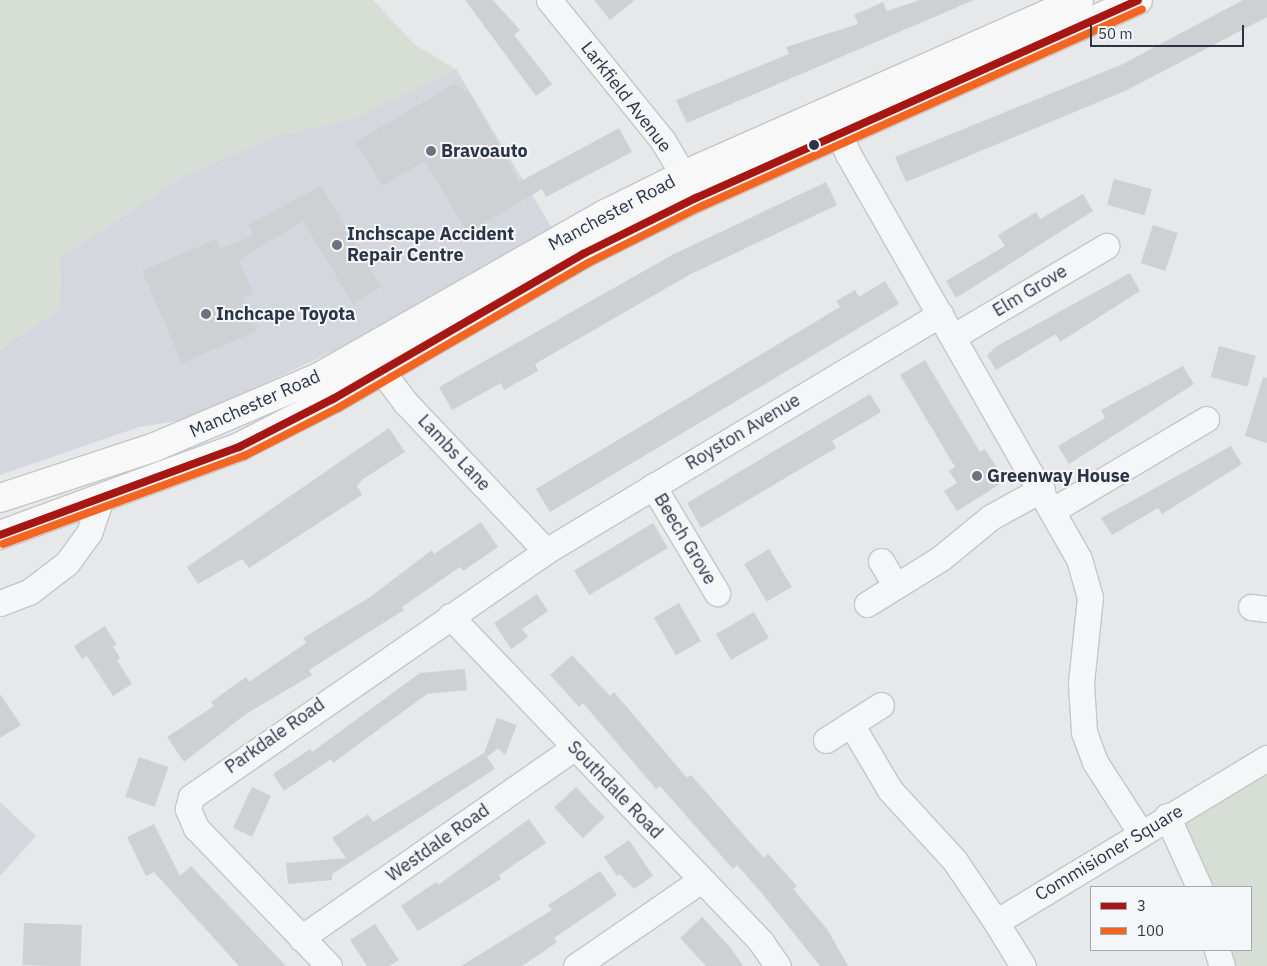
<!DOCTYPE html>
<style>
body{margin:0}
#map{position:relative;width:1267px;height:966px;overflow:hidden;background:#e6e8ea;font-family:"IBM Plex Sans",sans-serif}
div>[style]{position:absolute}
.built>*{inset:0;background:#d4d7dd}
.green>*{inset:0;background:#d6ded6}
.building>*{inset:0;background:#ced0d3;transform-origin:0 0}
.roads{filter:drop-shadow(1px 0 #c4c6c8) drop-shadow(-1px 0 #c4c6c8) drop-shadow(0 1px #c4c6c8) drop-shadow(0 -1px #c4c6c8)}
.minor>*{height:25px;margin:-12.5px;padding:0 12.5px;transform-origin:12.5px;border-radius:12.5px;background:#f5f6f7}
.major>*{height:28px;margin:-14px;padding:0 14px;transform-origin:14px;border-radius:14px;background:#f8f8f8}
.bus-1>*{height:8px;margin:-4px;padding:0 4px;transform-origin:4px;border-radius:4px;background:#a61612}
.bus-2>*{height:8px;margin:-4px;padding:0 4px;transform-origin:4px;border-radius:4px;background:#f26522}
.dots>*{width:14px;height:14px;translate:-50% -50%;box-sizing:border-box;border:2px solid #f4f6f9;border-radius:50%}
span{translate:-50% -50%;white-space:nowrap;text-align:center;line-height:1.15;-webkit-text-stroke:4px #f4f6f9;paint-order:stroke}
.street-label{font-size:18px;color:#2b3445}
.poi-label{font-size:18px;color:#2b3445;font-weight:700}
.left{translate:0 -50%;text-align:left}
.legend{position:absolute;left:1090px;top:886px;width:162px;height:65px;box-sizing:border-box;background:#f4f6f9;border:1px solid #a4a8b1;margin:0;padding:6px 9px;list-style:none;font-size:15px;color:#2b3445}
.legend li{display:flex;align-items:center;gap:10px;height:25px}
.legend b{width:25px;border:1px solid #a4a8b1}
.scale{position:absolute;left:1090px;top:25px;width:154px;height:22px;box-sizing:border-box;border:2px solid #2b3445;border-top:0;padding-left:6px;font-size:15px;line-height:18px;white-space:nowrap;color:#2b3445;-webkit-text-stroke:4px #f4f6f9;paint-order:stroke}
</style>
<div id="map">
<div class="built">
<div style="clip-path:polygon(456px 69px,552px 228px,355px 341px,212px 408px,184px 420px,139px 427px,0 475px,0 349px,59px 309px,60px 257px,191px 172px,279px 135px,351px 119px)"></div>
<div style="clip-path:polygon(0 802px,36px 836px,0 876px)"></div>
</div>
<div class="green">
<div style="clip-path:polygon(0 0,373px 0,415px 45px,456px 69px,351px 119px,279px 135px,191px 172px,60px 257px,59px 309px,0 349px)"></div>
<div style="clip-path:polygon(1267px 769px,1267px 966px,1229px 966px,1224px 950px,1251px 950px,1251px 887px,1207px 887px,1185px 821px)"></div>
</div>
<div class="building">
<div style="clip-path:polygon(465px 0,493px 0,520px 30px,514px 35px,552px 84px,536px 96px)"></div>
<div style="clip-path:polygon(594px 0,635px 0,610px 20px)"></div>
<div style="clip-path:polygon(920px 0,974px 0,687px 123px,676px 100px,789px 54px,786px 47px,858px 24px,854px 15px,883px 2px,887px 11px)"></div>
<div style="clip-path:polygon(1243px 0,1267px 0,1267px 17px,1125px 91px,906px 182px,895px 157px,1123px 64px)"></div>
<div style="clip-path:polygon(454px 84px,470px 93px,519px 182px,619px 128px,632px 152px,546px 197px,542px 189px,467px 233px,425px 161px,382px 186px,356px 142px)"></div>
<div style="left:1114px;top:179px;width:39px;height:27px;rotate:15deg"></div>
<div style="clip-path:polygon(826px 182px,837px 205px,689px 275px,535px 364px,538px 371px,504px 390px,501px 383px,452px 410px,439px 387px,672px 255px)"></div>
<div style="clip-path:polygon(321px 186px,381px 287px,353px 304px,303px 221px,239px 260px,254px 294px,243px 298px,257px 331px,182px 363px,142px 271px,216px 239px,220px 249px,254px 235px,248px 225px)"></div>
<div style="clip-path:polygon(1083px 194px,1093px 211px,956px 298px,946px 281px,1005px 246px,998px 235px,1036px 212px,1040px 219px)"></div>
<div style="left:1153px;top:225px;width:26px;height:40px;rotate:18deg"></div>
<div style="clip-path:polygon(1130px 273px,1140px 291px,1060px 342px,1056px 334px,996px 370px,987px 355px,997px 346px)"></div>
<div style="clip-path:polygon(885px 281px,899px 304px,550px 512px,536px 489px,840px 307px,836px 301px,855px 290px,859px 297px)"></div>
<div style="left:1219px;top:346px;width:38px;height:32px;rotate:15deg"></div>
<div style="clip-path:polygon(925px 360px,980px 452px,985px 449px,1005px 481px,957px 511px,944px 491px,957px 483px,949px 471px,955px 467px,900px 375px)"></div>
<div style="clip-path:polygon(1183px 366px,1194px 384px,1069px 464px,1058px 446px,1105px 418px,1101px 410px)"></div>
<div style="clip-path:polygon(1263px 377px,1267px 378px,1267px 443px,1245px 436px)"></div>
<div style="clip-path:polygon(870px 394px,881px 412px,832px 441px,836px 448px,701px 528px,687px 503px)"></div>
<div style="clip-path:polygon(389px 428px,405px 452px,363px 479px,357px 486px,362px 495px,249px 568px,242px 559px,198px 584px,187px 567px)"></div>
<div style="clip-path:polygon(1231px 446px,1242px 464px,1162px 514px,1158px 508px,1112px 535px,1101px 518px)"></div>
<div style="clip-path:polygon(481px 522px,498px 547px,463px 571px,460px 567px,402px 607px,404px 610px,309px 670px,312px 675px,246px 714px,184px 762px,167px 737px,214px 706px,211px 702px,246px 677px,249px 682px,306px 643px,303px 638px,370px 597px,432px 550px,434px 554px)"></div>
<div style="left:653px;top:523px;width:29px;height:92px;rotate:59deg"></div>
<div style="left:769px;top:549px;width:44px;height:29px;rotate:59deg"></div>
<div style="clip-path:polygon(537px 594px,548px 611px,522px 629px,528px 637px,511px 649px,494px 623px)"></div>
<div style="left:679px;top:603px;width:44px;height:29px;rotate:60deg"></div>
<div style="left:754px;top:612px;width:30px;height:44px;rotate:60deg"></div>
<div style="clip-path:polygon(105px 626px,117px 645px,113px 646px,120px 658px,117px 660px,132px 684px,113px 696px,87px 656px,82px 659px,74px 646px)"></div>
<div style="clip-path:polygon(572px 655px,610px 696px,614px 692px,687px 778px,691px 775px,764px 858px,768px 854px,797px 886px,793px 889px,827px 929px,848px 966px,820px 966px,760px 891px,737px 865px,733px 869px,660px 786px,656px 789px,583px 703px,579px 707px,550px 675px)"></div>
<div style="clip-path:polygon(465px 669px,467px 690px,427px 694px,333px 763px,331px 759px,284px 791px,273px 774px,310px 749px,312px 752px,420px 673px)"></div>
<div style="clip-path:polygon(0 694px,21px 725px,0 738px)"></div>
<div style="clip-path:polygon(497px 718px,517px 725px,505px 755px,498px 748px,487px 757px,495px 769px,332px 874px,332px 880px,288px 884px,286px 863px,346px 858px,332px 838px,368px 814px,373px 822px,484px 753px)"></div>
<div style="left:139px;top:757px;width:31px;height:42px;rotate:19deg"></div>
<div style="left:252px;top:787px;width:21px;height:45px;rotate:25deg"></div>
<div style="left:576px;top:787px;width:42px;height:30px;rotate:47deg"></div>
<div style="clip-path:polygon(529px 819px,546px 843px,499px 875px,501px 879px,418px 931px,401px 906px,436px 882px,438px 885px)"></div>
<div style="clip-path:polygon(154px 824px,180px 876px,191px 866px,286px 966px,239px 966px,154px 872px,146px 876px,127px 837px)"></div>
<div style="clip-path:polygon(629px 840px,653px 876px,634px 889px,620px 874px,617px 876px,604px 857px)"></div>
<div style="clip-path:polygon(600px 871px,617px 895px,554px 938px,557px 942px,540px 954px,522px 966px,461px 966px,552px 910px,548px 905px)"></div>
<div style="clip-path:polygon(702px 917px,731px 948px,743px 966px,706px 966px,680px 938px)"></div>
<div style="left:24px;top:923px;width:58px;height:42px;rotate:2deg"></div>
<div style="clip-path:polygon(375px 924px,399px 960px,389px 966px,367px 966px,350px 940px)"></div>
</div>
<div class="roads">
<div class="minor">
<div style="left:549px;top:0;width:181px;rotate:51deg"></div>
<div style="left:663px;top:141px;width:61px;rotate:59.2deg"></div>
<div style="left:831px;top:115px;width:43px;rotate:66.4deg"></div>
<div style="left:848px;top:154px;width:466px;rotate:60.3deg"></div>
<div style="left:1079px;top:559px;width:40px;rotate:74deg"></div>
<div style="left:1090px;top:597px;width:86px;rotate:96deg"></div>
<div style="left:1081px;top:683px;width:49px;rotate:86.5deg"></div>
<div style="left:1084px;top:732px;width:32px;rotate:70deg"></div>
<div style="left:1095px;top:762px;width:83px;rotate:57.3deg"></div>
<div style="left:954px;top:336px;width:177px;rotate:-30.6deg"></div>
<div style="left:369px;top:354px;width:60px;rotate:53.1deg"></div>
<div style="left:405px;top:402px;width:205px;rotate:46.6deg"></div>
<div style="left:653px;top:486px;width:125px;rotate:59.1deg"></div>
<div style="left:1053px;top:510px;width:178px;rotate:-30.7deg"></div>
<div style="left:881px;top:561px;width:29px;rotate:59deg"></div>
<div style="left:0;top:603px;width:31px;rotate:-21deg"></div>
<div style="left:29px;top:592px;width:48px;rotate:-37.3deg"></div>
<div style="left:67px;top:563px;width:37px;rotate:-54deg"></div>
<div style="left:89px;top:533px;width:34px;rotate:-71deg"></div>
<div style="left:867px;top:604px;width:87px;rotate:-31.9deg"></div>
<div style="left:941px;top:558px;width:65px;rotate:-39.4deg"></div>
<div style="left:991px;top:517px;width:58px;rotate:-28.8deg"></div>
<div style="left:1251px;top:607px;width:16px;rotate:7deg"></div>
<div style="left:450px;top:616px;width:451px;rotate:46.3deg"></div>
<div style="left:761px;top:942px;width:29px;rotate:55deg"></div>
<div style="left:851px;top:724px;width:77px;rotate:59.4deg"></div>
<div style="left:890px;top:790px;width:96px;rotate:47.5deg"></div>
<div style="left:955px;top:861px;width:73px;rotate:56.1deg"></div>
<div style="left:826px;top:740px;width:65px;rotate:-32.5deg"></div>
<div style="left:1167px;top:816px;width:78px;rotate:65.7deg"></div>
<div style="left:301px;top:938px;width:334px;rotate:-34.9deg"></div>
<div style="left:1217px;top:950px;width:17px;rotate:73deg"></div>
<div style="left:329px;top:966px;width:192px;rotate:-133.9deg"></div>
<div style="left:196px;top:828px;width:21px;rotate:-113deg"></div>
<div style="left:188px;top:809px;width:12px;rotate:-76deg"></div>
<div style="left:191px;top:797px;width:432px;rotate:-34.7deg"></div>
<div style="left:546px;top:551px;width:460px;rotate:-31deg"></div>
<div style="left:576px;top:966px;width:152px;rotate:-34.5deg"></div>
<div style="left:1023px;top:966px;width:52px;rotate:-121.5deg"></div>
<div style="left:996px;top:922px;width:317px;rotate:-31.2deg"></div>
</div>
<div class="major">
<div style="left:0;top:498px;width:163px;rotate:-18.2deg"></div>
<div style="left:155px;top:447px;width:178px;rotate:-23.1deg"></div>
<div style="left:319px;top:377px;width:329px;rotate:-29.7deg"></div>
<div style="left:605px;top:214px;width:88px;rotate:-26.3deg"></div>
<div style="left:684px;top:175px;width:432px;rotate:-23.9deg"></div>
<div style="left:0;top:535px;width:255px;rotate:-20.2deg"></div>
<div style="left:239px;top:447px;width:106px;rotate:-27.1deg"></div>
<div style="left:333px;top:399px;width:289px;rotate:-30.1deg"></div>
<div style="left:583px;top:254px;width:126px;rotate:-26.4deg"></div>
<div style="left:696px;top:198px;width:484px;rotate:-24.1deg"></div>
</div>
</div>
<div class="bus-1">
<div style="left:0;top:535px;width:255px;rotate:-20.2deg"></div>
<div style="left:239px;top:447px;width:106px;rotate:-27.1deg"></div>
<div style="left:333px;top:399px;width:289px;rotate:-30.1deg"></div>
<div style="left:583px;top:254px;width:126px;rotate:-26.4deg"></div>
<div style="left:696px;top:198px;width:484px;rotate:-24.1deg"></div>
</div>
<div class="bus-2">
<div style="left:3px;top:544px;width:257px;rotate:-20.1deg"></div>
<div style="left:244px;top:456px;width:106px;rotate:-27.1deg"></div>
<div style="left:338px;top:408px;width:289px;rotate:-30.1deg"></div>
<div style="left:588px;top:263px;width:125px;rotate:-26.6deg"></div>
<div style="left:700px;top:207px;width:484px;rotate:-24.1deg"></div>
</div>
<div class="dots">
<div style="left:814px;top:145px;background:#2b3445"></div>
<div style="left:431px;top:151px;background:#6c737f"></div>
<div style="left:337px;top:245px;background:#6c737f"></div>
<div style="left:206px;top:314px;background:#6c737f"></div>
<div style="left:977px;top:476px;background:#6c737f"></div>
</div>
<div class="street-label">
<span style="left:626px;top:97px;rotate:52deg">Larkfield Avenue</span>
<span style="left:612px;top:213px;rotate:-28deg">Manchester Road</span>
<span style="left:1030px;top:291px;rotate:-31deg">Elm Grove</span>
<span style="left:255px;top:404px;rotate:-24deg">Manchester Road</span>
<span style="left:743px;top:432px;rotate:-31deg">Royston Avenue</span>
<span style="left:454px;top:453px;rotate:47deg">Lambs Lane</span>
<span style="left:685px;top:539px;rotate:59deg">Beech Grove</span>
<span style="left:275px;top:736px;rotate:-35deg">Parkdale Road</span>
<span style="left:615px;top:790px;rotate:46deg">Southdale Road</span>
<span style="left:438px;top:843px;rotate:-35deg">Westdale Road</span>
<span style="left:1109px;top:853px;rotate:-31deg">Commisioner Square</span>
</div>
<div class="poi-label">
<span class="left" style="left:441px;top:151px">Bravoauto</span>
<span class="left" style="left:347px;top:245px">Inchscape Accident<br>Repair Centre</span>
<span class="left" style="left:216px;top:314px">Inchcape Toyota</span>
<span class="left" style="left:987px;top:476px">Greenway House</span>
</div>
<ul class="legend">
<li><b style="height:6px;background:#a61612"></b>3</li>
<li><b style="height:6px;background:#f26522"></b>100</li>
</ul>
<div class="scale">50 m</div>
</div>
